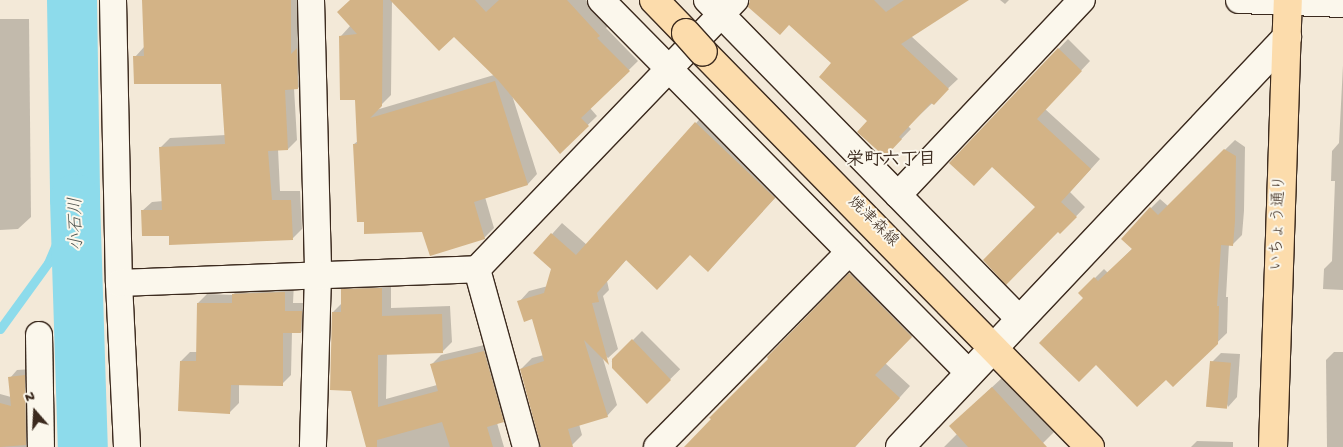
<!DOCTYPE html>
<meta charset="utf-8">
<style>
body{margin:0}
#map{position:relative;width:1343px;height:447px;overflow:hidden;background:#f3e9d8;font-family:"Gochi Hand","Klee One",sans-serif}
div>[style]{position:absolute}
.shadow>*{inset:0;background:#0003;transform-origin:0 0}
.stream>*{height:9px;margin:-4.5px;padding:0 4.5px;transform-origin:4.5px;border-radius:4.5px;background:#8ddbeb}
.river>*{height:50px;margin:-25px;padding:0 25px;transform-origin:25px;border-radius:25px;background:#8ddbeb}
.building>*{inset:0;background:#d3b386;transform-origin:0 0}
.roads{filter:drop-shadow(1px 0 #3b2a1e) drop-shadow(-1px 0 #3b2a1e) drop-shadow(0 1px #3b2a1e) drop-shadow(0 -1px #3b2a1e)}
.minor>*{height:26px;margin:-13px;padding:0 13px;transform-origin:13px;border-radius:13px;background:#fbf7ec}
.tertiary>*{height:28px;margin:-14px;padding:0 14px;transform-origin:14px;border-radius:14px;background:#fbf7ec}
.primary>*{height:28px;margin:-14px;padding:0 14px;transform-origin:14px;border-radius:14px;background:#fcdcac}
.bridges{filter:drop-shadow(1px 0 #3b2a1e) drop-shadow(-1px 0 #3b2a1e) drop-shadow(0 1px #3b2a1e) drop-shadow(0 -1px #3b2a1e)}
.primary-bridge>*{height:28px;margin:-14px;padding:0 14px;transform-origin:14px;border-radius:14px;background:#fcdcac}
span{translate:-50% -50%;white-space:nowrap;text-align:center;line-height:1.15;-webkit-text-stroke:4px #fbf7ec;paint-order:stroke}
.street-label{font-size:16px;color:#3b2a1e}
.neighbourhood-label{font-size:18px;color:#3b2a1e;font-weight:700}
.water-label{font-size:18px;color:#505651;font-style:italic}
.north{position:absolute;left:10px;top:387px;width:50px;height:50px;-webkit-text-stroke:4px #fbf7ec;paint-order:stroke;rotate:341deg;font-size:14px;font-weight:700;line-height:20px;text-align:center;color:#3b2a1e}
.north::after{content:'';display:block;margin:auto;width:18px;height:22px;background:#3b2a1e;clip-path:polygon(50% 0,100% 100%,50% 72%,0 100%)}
</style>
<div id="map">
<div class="shadow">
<div style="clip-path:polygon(144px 0,300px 0,307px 79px,298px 88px,294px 88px,297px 140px,288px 149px,278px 149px,280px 191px,300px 191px,302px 229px,293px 238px,170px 235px,142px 211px,152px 202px,163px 201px,161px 147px,170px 138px,226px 135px,222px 82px,135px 57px,144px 47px)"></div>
<div style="clip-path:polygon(evenodd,351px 0,586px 0,609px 25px,606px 28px,638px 61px,590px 108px,597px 116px,560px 152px,512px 95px,537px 174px,528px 184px,485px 197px,494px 228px,484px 238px,423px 231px,354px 144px,358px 141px,357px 99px,341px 36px,351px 25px,351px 0,392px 0,454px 35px,494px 75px,376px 110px,391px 95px,392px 0)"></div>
<div style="clip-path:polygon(750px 0,967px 0,911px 36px,958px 79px,908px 126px,911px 129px,885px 156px,869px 121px,833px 63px,790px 23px)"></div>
<div style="clip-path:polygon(1000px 0,1009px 0,1005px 4px)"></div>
<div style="clip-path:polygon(0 19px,29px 19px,31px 217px,18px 229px,0 230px)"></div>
<div style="clip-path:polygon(1068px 39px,1090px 61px,1045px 109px,1100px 159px,1070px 192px,1085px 207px,1060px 233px,1037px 207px,992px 165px,951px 163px)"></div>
<div style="clip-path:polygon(1343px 65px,1343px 290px,1323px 289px,1324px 269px,1332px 261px,1335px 181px,1331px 181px,1332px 151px,1339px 143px)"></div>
<div style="clip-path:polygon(706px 112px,785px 187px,718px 260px,690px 254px,627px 259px,607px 281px,609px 290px,603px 296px,618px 349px,608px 358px,601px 352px,617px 405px,607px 416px,579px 424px,582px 435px,572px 445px,541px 447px,521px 369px,532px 358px,544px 355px,533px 318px,519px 302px,529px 291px,548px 286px,553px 268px,535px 253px,562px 223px,587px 245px)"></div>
<div style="clip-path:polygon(1235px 140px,1245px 147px,1244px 211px,1242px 235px,1233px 244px,1229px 244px,1226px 297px,1228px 297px,1227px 333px,1173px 385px,1166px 378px,1096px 363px,1085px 298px,1080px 293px,1104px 269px,1108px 273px,1133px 248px,1151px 208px,1160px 199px,1168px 206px)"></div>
<div style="clip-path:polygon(861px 263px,923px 325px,885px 363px,910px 386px,855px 447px,701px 447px,770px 359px,768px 357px)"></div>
<div style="clip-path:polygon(391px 279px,391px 308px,450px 306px,452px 342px,443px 351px,387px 353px,386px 399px,437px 385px,432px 364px,441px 355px,493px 343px,512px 412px,503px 421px,497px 423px,504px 447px,367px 447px,333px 312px,342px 303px,342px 290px,351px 281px)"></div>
<div style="clip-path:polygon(294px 283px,293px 303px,310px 303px,310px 323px,301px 332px,292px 332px,291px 375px,282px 384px,239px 384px,239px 403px,230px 412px,181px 361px,190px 352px,197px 352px,198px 303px,207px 294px,233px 295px,242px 285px)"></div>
<div style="left:642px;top:331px;width:54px;height:43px;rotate:45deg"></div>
<div style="clip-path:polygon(1334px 352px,1343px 352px,1343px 447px,1327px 447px,1326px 360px)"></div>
<div style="clip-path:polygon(1221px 353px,1240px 354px,1237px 397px,1228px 407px,1212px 362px)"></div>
<div style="clip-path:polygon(32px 369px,33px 447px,0 447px,0 394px,11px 397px,10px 378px,17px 370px)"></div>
<div style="clip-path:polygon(1003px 377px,1054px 432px,1039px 447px,944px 447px,957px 434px,961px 416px)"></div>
<div style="clip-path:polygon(1197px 441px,1233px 442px,1233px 447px,1191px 447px)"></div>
</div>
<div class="stream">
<div style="left:0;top:329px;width:82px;rotate:-54deg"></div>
<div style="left:48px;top:263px;width:69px;rotate:-67.1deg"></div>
</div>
<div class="river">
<div style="left:72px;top:0;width:199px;rotate:89.1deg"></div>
<div style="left:75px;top:199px;width:248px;rotate:88.2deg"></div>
</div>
<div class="building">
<div style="clip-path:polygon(142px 0,291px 0,291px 54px,297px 48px,298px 89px,285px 90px,288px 150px,268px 151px,272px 200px,291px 200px,293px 240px,169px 245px,169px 236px,142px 236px,141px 210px,162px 210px,159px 147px,225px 144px,221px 84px,134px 84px,133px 56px,144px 56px)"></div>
<div style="clip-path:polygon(350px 0,383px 0,382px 106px,370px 118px,495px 81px,528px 185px,474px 202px,485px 239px,430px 256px,422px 232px,364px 234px,364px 222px,357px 222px,353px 144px,357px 144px,355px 100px,340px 100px,339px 36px,357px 34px,337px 12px)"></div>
<div style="clip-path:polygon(390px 0,475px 0,486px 12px,499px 0,567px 0,600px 36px,597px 38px,630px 71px,581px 118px,589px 126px,560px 154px,498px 80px,454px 37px,439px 51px)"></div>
<div style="clip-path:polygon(750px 0,874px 0,886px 12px,904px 0,969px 0,901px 44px,949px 89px,934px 105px,931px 103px,899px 137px,902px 139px,885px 157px,857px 132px,867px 121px,819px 77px,831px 63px,789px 25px,780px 35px,748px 7px)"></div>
<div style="clip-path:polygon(1058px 48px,1082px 71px,1037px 119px,1091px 169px,1061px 202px,1077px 217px,1060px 234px,1058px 232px,1006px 285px,983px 260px,1035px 207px,992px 167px,974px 186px,949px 163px)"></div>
<div style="clip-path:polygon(695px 122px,775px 198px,708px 272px,690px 255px,657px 290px,626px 260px,597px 293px,599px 302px,592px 303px,609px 365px,584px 340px,608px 417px,568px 429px,573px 447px,541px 447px,520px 369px,544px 361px,532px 319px,524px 322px,517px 301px,544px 293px,551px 269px,533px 253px,551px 233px,576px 255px)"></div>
<div style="clip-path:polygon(1224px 149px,1236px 156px,1235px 221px,1233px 246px,1221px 245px,1217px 306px,1219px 306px,1218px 344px,1173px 387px,1166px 380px,1137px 407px,1096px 365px,1079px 382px,1039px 343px,1083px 298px,1078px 293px,1094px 277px,1098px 281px,1132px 249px,1121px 239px,1150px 207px,1158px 215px)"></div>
<div style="clip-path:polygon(849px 273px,912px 337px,875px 375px,900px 398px,855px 447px,684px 447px,711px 419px,709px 418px,768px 359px,767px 357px)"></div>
<div style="clip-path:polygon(382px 288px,382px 316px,442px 314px,443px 353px,378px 355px,378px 407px,438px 391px,430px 364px,484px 351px,504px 422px,487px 427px,493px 447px,450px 447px,442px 422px,377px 440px,377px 447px,366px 447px,351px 391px,330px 390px,332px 312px,341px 312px,341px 289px)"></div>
<div style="clip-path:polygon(285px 292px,285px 311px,302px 311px,301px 333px,283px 333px,283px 386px,231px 385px,230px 414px,178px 411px,180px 361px,196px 361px,197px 303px,232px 303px,232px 294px)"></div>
<div style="clip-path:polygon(632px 339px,671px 380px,647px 404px,612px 368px,612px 359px)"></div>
<div style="left:1210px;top:361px;width:21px;height:46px;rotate:5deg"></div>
<div style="clip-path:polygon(25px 375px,26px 445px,0 447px,0 403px,11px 406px,8px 377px)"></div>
<div style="clip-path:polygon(992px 387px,1047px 447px,968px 447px,949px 426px)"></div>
</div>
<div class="roads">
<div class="minor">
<div style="left:113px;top:0;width:283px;rotate:88.8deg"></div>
<div style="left:119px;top:283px;width:164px;rotate:87.2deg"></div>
<div style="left:311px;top:0;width:275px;rotate:88.5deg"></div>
<div style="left:318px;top:275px;width:172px;rotate:91.7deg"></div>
<div style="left:601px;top:0;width:524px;rotate:45.39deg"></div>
<div style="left:707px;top:0;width:448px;rotate:45.6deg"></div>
<div style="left:1239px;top:0;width:104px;rotate:2.2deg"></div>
<div style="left:898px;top:195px;width:268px;rotate:-46.7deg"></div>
<div style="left:119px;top:283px;width:358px;rotate:-2.2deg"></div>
<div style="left:39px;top:335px;width:112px;rotate:89deg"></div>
<div style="left:526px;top:447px;width:185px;rotate:-105.4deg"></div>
<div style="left:477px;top:269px;width:373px;rotate:-46.2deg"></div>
<div style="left:657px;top:447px;width:274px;rotate:-45.4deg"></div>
</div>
<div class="tertiary">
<div style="left:900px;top:447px;width:564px;rotate:-46.65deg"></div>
</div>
<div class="primary">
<div style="left:654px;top:0;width:46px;rotate:45.9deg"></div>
<div style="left:703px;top:52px;width:553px;rotate:45.59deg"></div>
<div style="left:1273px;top:447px;width:447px;rotate:-88.1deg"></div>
</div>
</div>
<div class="bridges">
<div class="primary-bridge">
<div style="left:686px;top:33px;width:25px;rotate:48deg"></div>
</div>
</div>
<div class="street-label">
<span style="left:872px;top:223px;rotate:45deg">焼津森線</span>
<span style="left:1280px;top:223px;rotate:-88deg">いちょう通り</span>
</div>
<div class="neighbourhood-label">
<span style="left:891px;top:161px">栄町六丁目</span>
</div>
<div class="water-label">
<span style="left:78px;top:224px;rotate:-91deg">小石川</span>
</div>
<div class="north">N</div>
</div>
